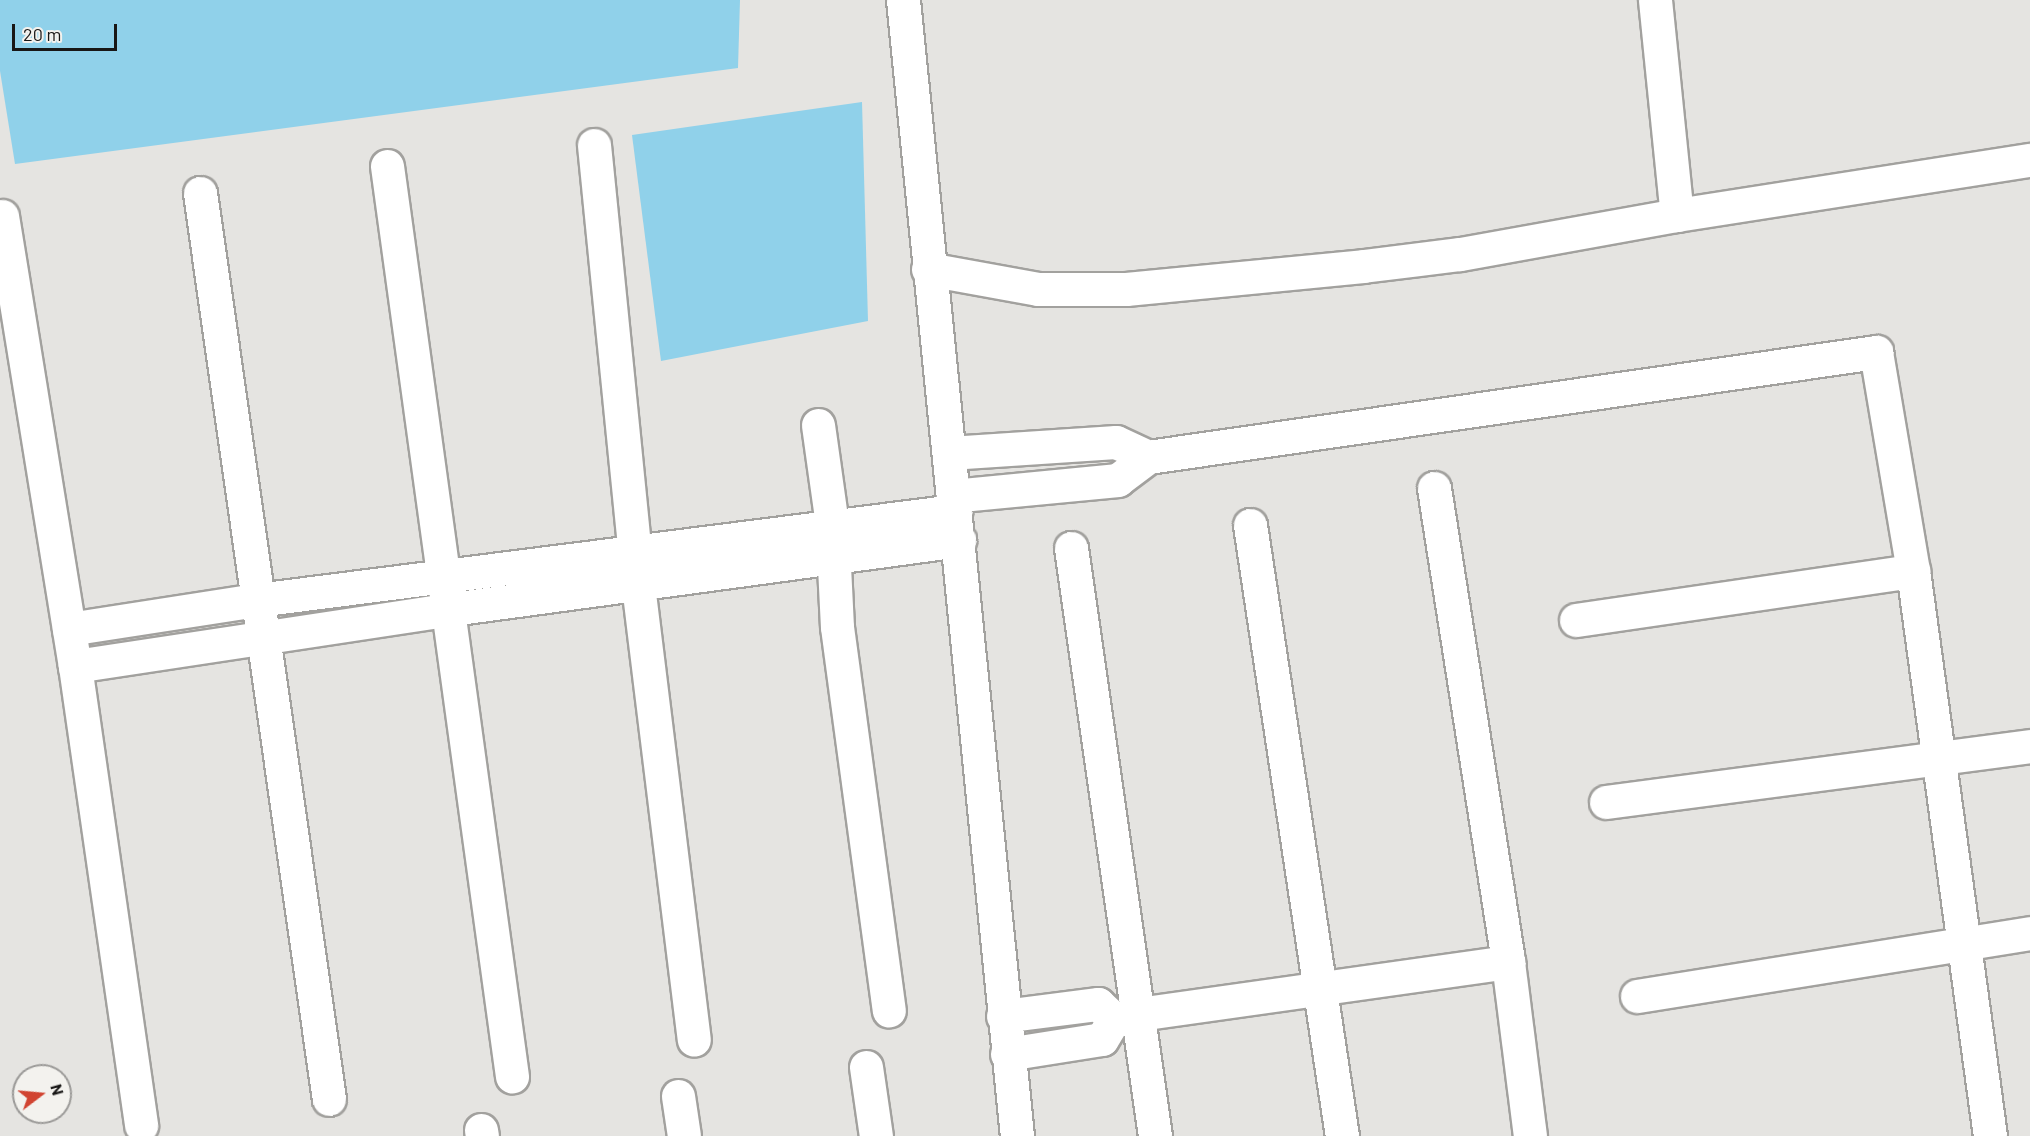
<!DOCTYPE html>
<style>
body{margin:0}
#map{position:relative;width:2030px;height:1136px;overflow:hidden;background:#e5e4e1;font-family:Barlow,sans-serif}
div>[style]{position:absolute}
.water>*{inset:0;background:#90d1ea}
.roads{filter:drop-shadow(2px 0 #a2a19e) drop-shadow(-2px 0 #a2a19e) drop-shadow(0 2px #a2a19e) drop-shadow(0 -2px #a2a19e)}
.minor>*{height:33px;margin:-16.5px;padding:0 16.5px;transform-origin:16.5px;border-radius:16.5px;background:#fff}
span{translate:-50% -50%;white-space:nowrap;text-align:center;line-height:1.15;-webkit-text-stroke:6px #f3f2ee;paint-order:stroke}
.north{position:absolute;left:12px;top:1064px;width:60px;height:60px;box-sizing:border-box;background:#f3f2ee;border:2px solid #9b9a98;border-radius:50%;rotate:74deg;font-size:16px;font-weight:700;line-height:24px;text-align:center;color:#181716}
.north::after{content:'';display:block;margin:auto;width:21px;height:27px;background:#d14431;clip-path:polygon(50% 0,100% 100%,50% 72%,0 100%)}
.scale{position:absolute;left:12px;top:24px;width:105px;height:27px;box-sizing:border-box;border:3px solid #181716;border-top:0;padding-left:8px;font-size:18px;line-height:21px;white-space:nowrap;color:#181716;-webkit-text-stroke:4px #f3f2ee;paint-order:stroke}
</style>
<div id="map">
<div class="water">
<div style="clip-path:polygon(0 0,740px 0,738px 68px,15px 164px,0 71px)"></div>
<div style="clip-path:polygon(862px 102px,868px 321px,661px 361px,632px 135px)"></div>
</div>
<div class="roads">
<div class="minor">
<div style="left:903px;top:0;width:1142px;rotate:84.27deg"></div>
<div style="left:1655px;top:0;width:216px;rotate:84.2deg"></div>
<div style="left:594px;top:145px;width:442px;rotate:84.3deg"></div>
<div style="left:638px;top:585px;width:458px;rotate:83deg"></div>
<div style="left:387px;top:166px;width:919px;rotate:82.18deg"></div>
<div style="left:200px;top:193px;width:915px;rotate:81.9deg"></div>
<div style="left:2px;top:216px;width:456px;rotate:80.8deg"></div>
<div style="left:75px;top:666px;width:464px;rotate:81.8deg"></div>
<div style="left:928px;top:269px;width:112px;rotate:10.3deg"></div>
<div style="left:1038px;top:289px;width:88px"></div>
<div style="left:1126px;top:289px;width:238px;rotate:-5.5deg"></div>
<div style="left:1363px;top:266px;width:98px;rotate:-7.1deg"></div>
<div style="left:1460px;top:254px;width:220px;rotate:-10.2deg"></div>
<div style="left:1677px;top:215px;width:357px;rotate:-8.9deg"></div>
<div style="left:818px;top:425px;width:101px;rotate:82deg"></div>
<div style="left:832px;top:525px;width:102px;rotate:87.2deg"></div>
<div style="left:837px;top:627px;width:387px;rotate:82.3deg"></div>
<div style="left:949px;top:453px;width:167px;rotate:-3.8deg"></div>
<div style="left:1116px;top:442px;width:35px;rotate:25deg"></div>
<div style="left:1148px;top:457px;width:38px;rotate:143deg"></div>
<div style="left:1118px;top:480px;width:166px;rotate:174.5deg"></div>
<div style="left:1148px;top:457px;width:736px;rotate:-8.21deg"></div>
<div style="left:1876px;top:352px;width:222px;rotate:80.4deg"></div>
<div style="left:1913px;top:571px;width:570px;rotate:82.24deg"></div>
<div style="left:1434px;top:488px;width:480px;rotate:81.1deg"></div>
<div style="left:1508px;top:962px;width:175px;rotate:82.8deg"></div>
<div style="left:1250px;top:525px;width:618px;rotate:81.44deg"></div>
<div style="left:1071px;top:548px;width:594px;rotate:81.87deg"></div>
<div style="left:1576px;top:620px;width:341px;rotate:-8.3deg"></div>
<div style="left:69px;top:629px;width:190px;rotate:-8.8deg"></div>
<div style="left:257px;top:600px;width:704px;rotate:-7.27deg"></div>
<div style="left:75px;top:666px;width:380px;rotate:-8.6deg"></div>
<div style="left:451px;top:609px;width:513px;rotate:-7.73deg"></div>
<div style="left:1606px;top:802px;width:428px;rotate:-7.5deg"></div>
<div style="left:1637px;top:996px;width:398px;rotate:-9.1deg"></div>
<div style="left:1003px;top:1016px;width:96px;rotate:-7.2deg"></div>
<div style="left:1098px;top:1004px;width:22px;rotate:43deg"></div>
<div style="left:1007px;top:1054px;width:96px;rotate:-9deg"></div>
<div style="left:1102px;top:1039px;width:23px;rotate:-59deg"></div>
<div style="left:1114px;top:1019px;width:25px;rotate:-12deg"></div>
<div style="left:1138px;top:1014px;width:374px;rotate:-8deg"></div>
<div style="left:866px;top:1067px;width:70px;rotate:81.8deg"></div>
<div style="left:678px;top:1096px;width:40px;rotate:81.5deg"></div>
<div style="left:481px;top:1130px;width:6px;rotate:81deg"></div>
</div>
</div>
<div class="north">N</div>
<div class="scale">20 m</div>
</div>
